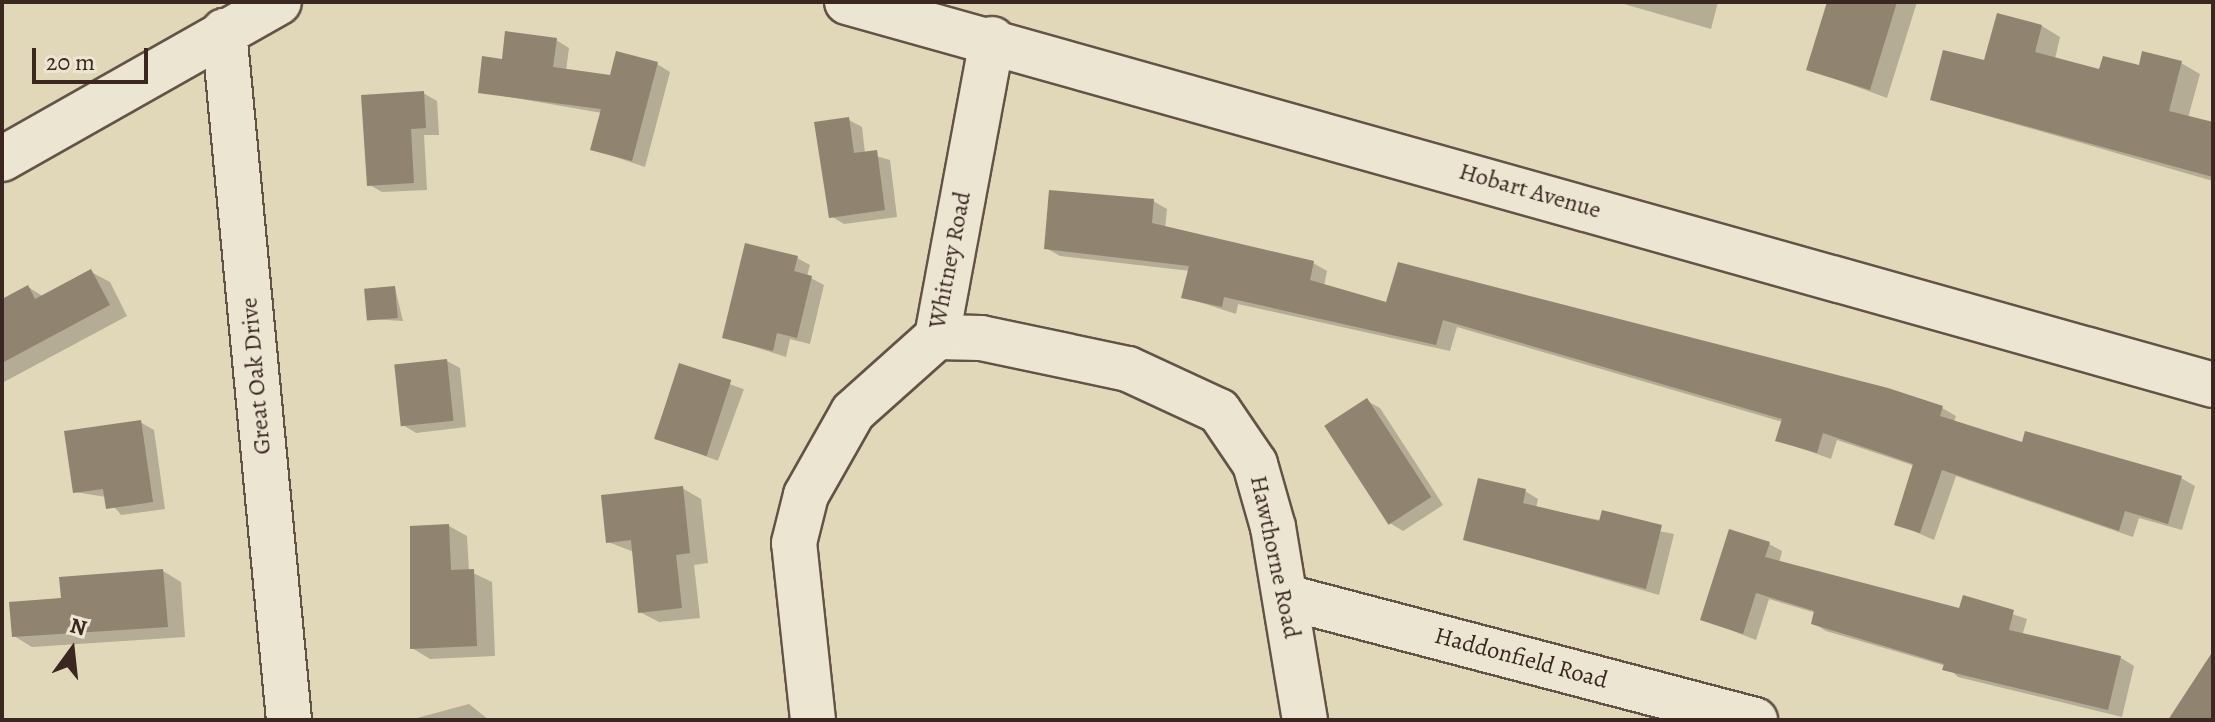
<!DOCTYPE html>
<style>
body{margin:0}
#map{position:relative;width:2215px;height:722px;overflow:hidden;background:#e1d7b9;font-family:Alegreya,serif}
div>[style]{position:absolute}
.shadow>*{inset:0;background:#0003;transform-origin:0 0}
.building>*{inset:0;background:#908370;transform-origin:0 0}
.roads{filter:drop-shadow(2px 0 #635346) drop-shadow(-2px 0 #635346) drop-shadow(0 2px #635346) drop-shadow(0 -2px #635346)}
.minor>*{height:44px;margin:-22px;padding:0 22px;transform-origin:22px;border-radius:22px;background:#ece5d2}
span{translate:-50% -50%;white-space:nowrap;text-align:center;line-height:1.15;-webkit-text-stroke:7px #ece5d2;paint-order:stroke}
.street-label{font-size:24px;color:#392720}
.frame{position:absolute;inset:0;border:4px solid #392720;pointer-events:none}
.north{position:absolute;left:32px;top:610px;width:80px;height:80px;-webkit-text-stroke:6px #ece5d2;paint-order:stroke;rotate:15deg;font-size:22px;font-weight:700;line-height:32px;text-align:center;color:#392720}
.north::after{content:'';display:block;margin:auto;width:28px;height:36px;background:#392720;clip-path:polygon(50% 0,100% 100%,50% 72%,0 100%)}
.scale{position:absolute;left:32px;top:48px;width:116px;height:36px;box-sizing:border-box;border:4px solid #392720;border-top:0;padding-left:10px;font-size:24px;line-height:28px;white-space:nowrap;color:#392720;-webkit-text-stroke:6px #ece5d2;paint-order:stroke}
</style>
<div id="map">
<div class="shadow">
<div style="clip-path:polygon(1617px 2px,1718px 2px,1711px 29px)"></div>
<div style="clip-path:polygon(1840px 2px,1917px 2px,1887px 98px,1809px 69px)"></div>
<div style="clip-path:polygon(2042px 26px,2060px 37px,2055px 59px,2101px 72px,2181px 63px,2200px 74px,2188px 118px,2213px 124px,2213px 181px,1932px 100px)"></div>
<div style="clip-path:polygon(556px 40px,569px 48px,566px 71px,611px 77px,657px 64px,670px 72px,645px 167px,592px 149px,602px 113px,480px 92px,504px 61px)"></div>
<div style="clip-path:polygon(423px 93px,437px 101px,439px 135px,424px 135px,427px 190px,382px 192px,368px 184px)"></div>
<div style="clip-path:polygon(849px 120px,862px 127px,865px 153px,890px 160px,897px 217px,844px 224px,831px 216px)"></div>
<div style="clip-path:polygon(1153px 201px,1167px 209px,1165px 229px,1313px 263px,1327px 271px,1324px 286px,1388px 305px,1942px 408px,1956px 416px,1954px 422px,2023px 444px,2181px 478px,2195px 486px,2182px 530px,2139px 518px,2133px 537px,1956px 476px,1934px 540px,1897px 524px,1915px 466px,1837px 440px,1831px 459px,1778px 440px,1783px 422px,1457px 327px,1450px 351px,1238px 304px,1236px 314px,1184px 297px,1190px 271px,1060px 256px,1046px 248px)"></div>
<div style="clip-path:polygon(797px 258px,810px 265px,807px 276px,824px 285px,810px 344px,790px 339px,786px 357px,724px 337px)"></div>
<div style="clip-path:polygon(91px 272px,110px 282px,127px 316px,2px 383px,2px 301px,28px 287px,44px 297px)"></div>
<div style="clip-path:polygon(395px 288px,403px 321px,369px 319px)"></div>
<div style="clip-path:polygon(447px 361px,460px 368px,466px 427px,416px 433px,403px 425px)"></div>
<div style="left:680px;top:366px;width:68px;height:76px;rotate:20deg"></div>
<div style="clip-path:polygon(1367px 401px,1380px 408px,1443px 505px,1403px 531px,1390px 523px)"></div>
<div style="clip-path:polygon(140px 422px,154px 430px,165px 509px,121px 515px,106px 497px,75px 492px)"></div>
<div style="clip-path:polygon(682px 488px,701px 499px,708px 563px,694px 565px,700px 618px,659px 622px,640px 612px,634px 552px,608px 542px)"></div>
<div style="clip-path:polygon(1525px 491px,1538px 499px,1536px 508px,1674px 534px,1659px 595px,1465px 539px)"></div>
<div style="clip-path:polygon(449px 526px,467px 536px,469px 571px,492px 582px,495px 656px,430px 659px,412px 648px)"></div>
<div style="clip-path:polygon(1769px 544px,1782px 551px,1779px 563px,1961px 611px,1964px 598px,2027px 619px,2022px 636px,2121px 658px,2134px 666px,2122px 717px,1958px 677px,1946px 666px,1826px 631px,1813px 623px,1816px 613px,1769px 599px,1756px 640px,1702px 619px)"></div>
<div style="clip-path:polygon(163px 571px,181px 582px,185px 637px,32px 647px,14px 636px,63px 600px)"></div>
<div style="clip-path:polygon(469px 704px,489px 720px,418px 720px,417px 718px)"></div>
</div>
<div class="building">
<div style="clip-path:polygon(1827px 2px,1897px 2px,1870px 90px,1806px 70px)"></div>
<div style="clip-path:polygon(1997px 13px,2042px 25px,2035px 52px,2099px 69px,2103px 56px,2139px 65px,2142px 51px,2182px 61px,2169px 111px,2213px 122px,2213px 177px,1930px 100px,1943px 50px,1984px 60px)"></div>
<div style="clip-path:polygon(505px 31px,557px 38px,553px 67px,610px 75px,616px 51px,658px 62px,632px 161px,590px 150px,601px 109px,478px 93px,482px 56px,502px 59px)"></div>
<div style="clip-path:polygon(424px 91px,426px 128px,411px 129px,414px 183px,367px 186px,361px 95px)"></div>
<div style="clip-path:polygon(849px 117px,854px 153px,877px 150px,885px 210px,829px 218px,814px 122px)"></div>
<div style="clip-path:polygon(1049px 190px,1154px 199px,1152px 223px,1314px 261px,1310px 280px,1386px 302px,1398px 262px,1888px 388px,1943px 406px,1940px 416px,2022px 442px,2025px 431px,2182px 476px,2168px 524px,2125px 511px,2119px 531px,1942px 470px,1920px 533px,1894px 525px,1913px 464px,1823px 433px,1817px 453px,1775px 441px,1782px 419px,1443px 320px,1436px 345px,1224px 297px,1222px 307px,1181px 298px,1189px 266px,1044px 249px)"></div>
<div style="clip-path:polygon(745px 243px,798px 256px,794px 271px,812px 276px,797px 338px,777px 333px,773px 351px,722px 338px)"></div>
<div style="clip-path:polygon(91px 269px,110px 305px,2px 363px,2px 299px,28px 285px,35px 299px)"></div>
<div style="left:395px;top:286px;width:32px;height:31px;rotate:85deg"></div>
<div style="left:447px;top:359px;width:62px;height:53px;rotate:84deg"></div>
<div style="left:679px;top:363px;width:55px;height:80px;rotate:18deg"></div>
<div style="left:1367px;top:398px;width:118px;height:51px;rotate:57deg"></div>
<div style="clip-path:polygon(141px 420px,153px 502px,106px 509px,103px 489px,73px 493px,64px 431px)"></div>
<div style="clip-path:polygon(1478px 478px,1526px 489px,1523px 503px,1599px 521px,1602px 510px,1662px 525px,1646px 589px,1463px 540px)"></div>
<div style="clip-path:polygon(683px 486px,690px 553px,676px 555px,682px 608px,638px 613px,631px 540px,606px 543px,601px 495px)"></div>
<div style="clip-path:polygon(449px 524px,451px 570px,474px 569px,477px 646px,410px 649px,410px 526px)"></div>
<div style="clip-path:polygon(1729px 529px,1770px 542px,1765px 557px,1959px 608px,1963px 595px,2014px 610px,2009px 630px,2121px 656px,2108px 710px,1942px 670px,1944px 664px,1811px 624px,1814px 611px,1756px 593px,1743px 634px,1700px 620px)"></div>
<div style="clip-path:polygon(163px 569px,168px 627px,12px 637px,9px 602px,61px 598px,59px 577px)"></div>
<div style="clip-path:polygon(2213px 651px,2213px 720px,2168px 720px)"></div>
</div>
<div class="roads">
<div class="minor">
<div style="left:847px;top:2px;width:1419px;rotate:15.66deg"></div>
<div style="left:224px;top:31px;width:692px;rotate:84.61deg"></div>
<div style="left:2px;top:159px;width:318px;rotate:-29.5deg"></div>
<div style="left:937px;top:337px;width:44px;rotate:1.3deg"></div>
<div style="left:981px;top:338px;width:150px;rotate:11.9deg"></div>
<div style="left:1128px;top:369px;width:100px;rotate:24.8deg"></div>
<div style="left:1219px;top:411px;width:64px;rotate:55.8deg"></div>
<div style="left:1255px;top:464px;width:66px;rotate:74.1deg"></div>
<div style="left:1273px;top:527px;width:196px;rotate:80.6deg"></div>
<div style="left:1286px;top:597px;width:485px;rotate:14.7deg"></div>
<div style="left:813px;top:720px;width:178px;rotate:-96.1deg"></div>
<div style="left:794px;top:543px;width:49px;rotate:-76deg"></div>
<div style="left:806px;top:495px;width:95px;rotate:-60.5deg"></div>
<div style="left:853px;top:412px;width:113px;rotate:-41.8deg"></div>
<div style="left:937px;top:337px;width:303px;rotate:-79.5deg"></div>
</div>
</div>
<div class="street-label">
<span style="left:1530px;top:191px;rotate:16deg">Hobart Avenue</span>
<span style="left:950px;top:260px;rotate:-79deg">Whitney Road</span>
<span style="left:256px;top:376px;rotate:-95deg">Great Oak Drive</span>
<span style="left:1275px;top:557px;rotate:78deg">Hawthorne Road</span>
<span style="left:1521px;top:658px;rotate:15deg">Haddonfield Road</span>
</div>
<div class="frame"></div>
<div class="north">N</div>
<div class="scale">20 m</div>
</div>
